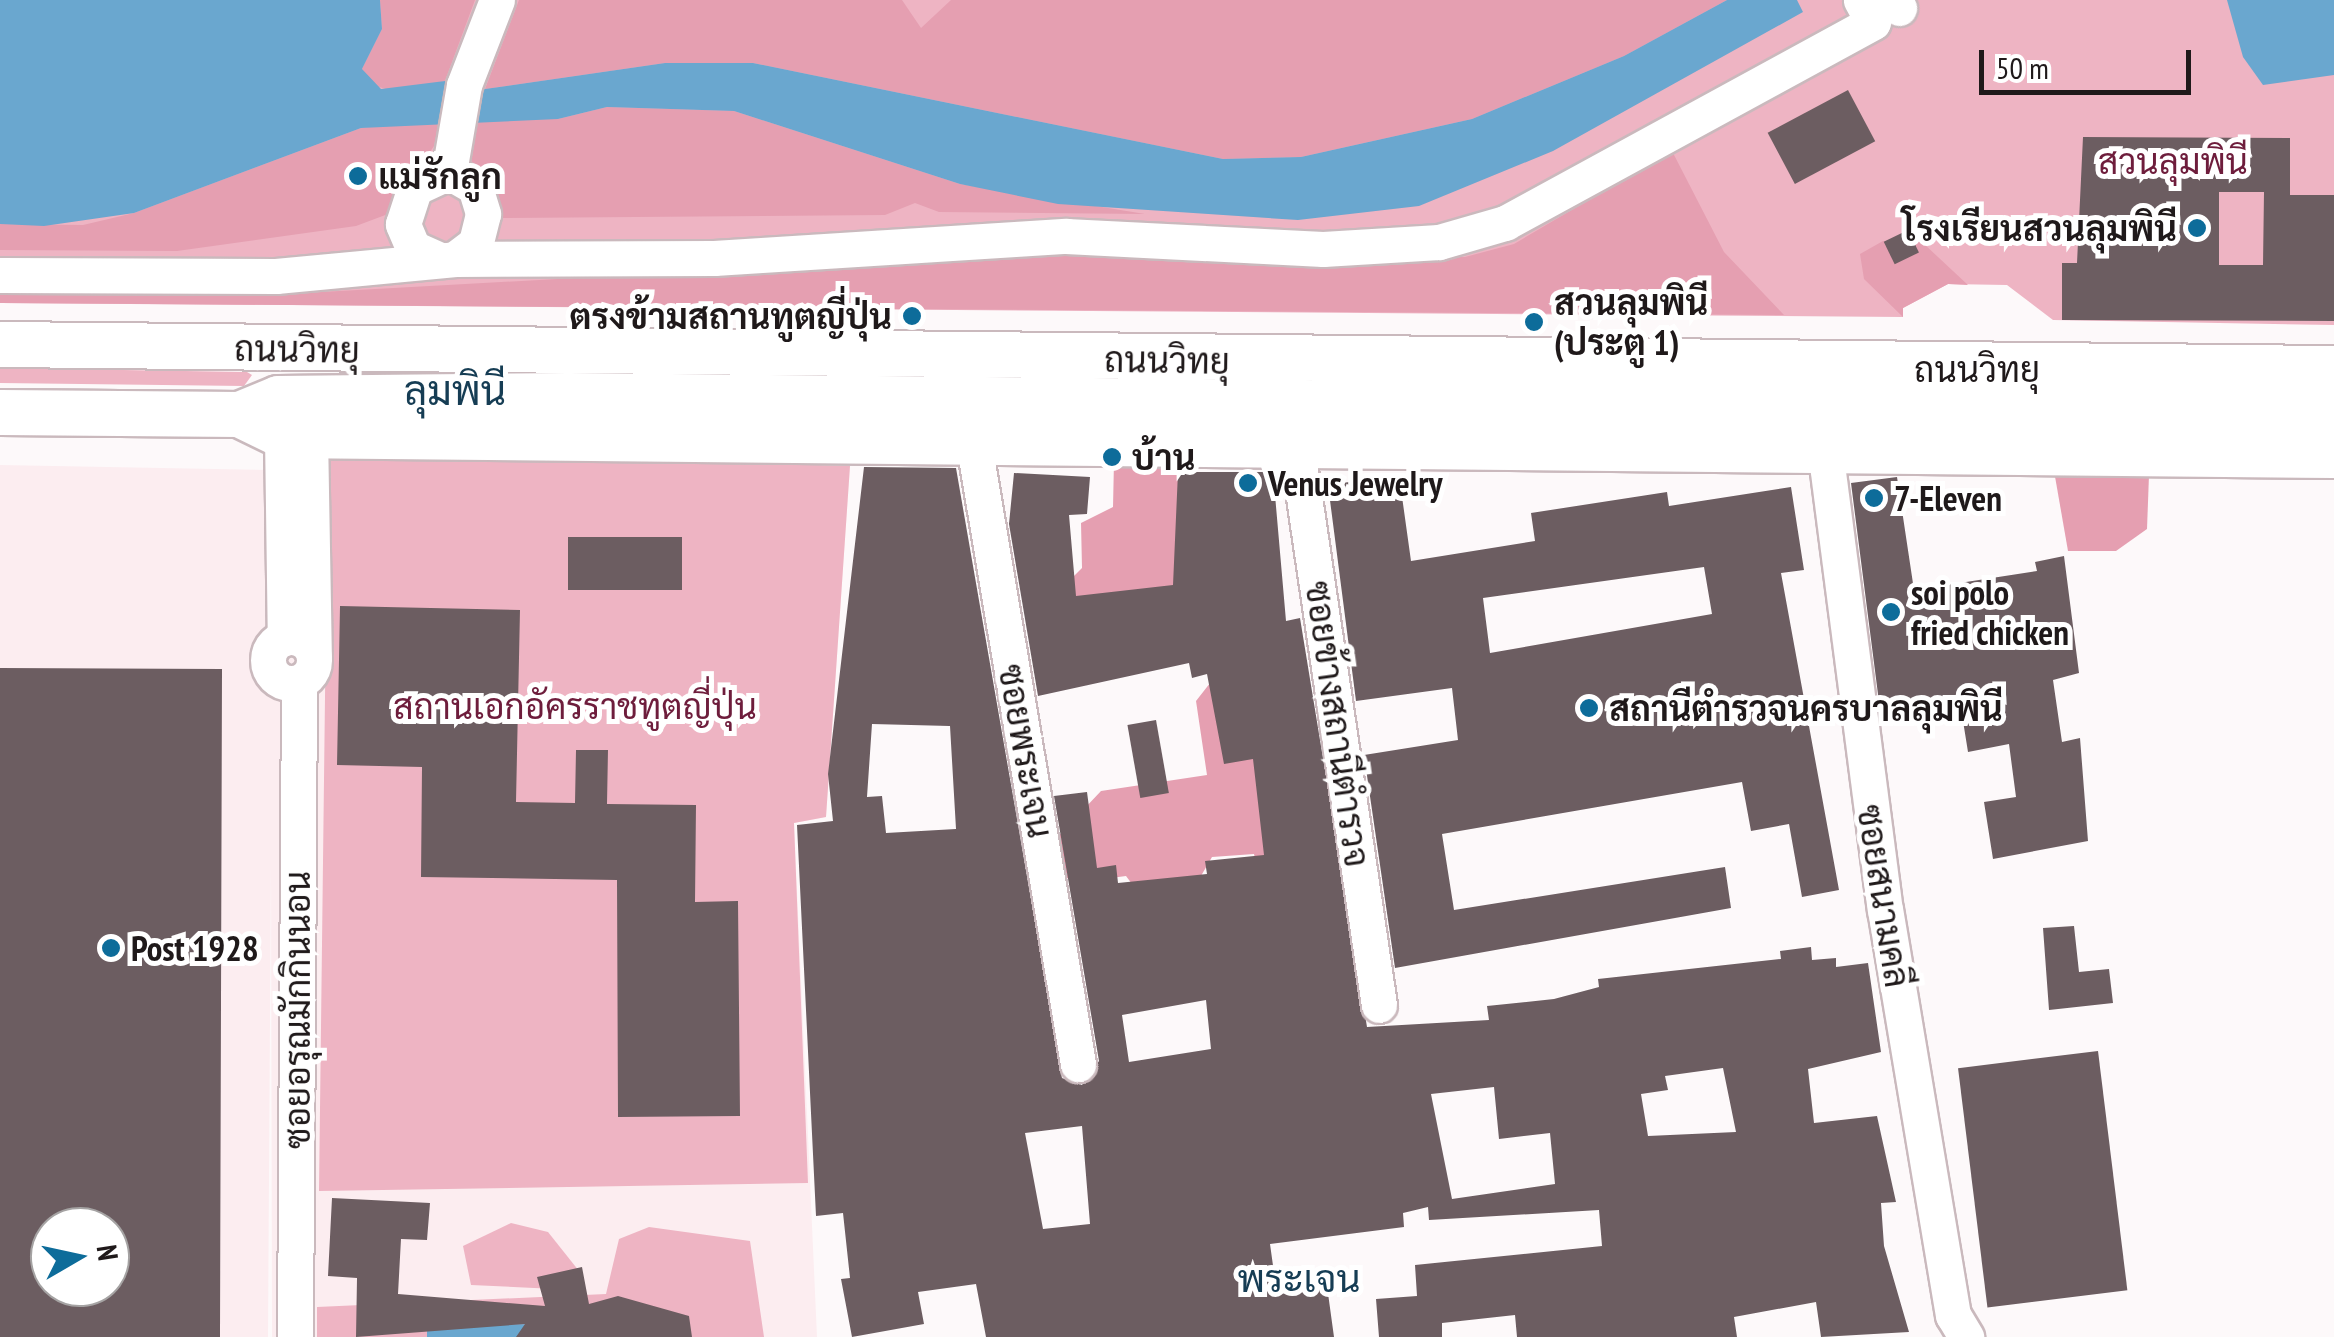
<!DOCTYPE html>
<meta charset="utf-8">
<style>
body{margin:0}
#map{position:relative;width:2334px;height:1337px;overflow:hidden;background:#fdf9fa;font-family:"PT Sans Narrow",Sarabun,sans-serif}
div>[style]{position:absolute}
.built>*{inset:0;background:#fcedf0}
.green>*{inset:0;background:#eeb4c3}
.forest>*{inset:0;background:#e59fb1}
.water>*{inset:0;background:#6aa7cf}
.building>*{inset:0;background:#6c5d61;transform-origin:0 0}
.roads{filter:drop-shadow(2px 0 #cab9bd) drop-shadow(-2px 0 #cab9bd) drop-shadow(0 2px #cab9bd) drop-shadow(0 -2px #cab9bd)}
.minor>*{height:35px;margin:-17.5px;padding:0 17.5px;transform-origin:17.5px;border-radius:17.5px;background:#fff}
.minor>.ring{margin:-17.5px;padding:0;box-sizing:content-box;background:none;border:35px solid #fff;border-radius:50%}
.major>*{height:45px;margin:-22.5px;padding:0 22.5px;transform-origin:22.5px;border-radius:22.5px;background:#fff}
.dots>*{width:28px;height:28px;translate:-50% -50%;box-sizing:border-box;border:5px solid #fff;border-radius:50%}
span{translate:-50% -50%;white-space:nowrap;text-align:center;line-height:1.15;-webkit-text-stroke:10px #fff;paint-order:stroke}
.park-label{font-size:35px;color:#6e1d3c}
.poi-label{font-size:35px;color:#1f191a;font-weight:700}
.left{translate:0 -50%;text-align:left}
.right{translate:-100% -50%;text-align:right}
.street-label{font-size:35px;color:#1f191a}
.neighbourhood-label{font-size:38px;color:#163d54}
.quarter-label{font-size:40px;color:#163d54}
.north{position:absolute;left:30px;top:1207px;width:100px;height:100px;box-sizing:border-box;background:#fff;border:2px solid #a5a3a3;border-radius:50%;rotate:81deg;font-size:28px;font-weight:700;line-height:40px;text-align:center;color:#1f191a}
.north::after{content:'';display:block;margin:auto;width:35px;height:45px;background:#0d6c9a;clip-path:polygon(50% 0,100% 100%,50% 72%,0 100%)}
.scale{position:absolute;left:1979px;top:50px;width:212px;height:45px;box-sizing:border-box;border:5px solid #1f191a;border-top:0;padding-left:12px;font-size:30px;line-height:35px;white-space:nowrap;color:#1f191a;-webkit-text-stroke:8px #fff;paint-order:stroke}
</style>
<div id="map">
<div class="built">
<div style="clip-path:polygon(evenodd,842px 451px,850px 466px,826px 817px,794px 823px,817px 1337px,272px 1337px,271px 862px,268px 1337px,0 1337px,0 465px,273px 470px,842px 451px,50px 1227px,110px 1227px,110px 1287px,50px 1287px,50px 1227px)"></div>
</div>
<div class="green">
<div style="clip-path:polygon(0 0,2334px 0,2334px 325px,2053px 320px,2007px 285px,1948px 284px,1903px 308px,1903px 317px,0 303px)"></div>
<div style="clip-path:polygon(0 368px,247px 372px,252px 375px,244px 386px,0 383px)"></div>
<div style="clip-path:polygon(328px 450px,850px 466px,826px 817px,794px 823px,808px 1183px,319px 1191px)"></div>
<div style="clip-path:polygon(511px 1223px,548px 1232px,579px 1271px,555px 1289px,471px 1285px,463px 1246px)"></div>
<div style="clip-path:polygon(649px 1227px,750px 1241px,764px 1337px,317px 1337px,317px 1307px,606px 1294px,619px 1239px)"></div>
</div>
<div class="forest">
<div style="clip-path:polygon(380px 0,475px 0,445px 81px,398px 92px,367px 84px,362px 69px,382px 29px)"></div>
<div style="clip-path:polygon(519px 0,902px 0,921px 28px,951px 0,1727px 0,1624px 56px,1472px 119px,1301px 157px,1223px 159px,753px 63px,665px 63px,485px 89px)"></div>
<div style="clip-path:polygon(607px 107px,734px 111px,960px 184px,1145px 214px,939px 212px,915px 203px,885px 215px,502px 218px,468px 154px,474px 119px,558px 119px)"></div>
<div style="clip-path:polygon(440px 118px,434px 146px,388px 214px,356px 226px,177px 251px,0 250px,0 224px,83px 225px,134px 213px,361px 128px)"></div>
<div style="clip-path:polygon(1672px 151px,1724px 252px,1784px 315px,0 303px,0 288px,304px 293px,1064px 251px,1465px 257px,1514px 244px)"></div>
<div style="clip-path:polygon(1908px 229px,1968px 285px,1948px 284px,1903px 308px,1903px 317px,1864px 279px,1860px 254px,1883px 241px,1918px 252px)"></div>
<div style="clip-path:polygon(1182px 458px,1182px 574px,1171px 610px,1059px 634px,1061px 589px,1082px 568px,1081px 523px,1113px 507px,1114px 461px)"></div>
<div style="clip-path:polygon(2053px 465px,2149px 475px,2147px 529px,2116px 551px,2068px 551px)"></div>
<div style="clip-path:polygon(1214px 678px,1286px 738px,1260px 886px,1254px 854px,1212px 857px,1198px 881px,1138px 892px,1126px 876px,1081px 882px,1052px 874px,1049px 846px,1101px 791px,1207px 775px,1196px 701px)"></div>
</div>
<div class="water">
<div style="clip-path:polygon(0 0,380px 0,382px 29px,362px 69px,381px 89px,445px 81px,485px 89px,665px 63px,753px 63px,1223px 159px,1301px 157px,1472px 119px,1624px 56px,1727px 0,1797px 0,1803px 12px,1553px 151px,1419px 206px,1298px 220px,1058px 204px,960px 184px,734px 111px,607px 107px,558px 119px,361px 128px,134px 213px,44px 226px,0 224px)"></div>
<div style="clip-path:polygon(2227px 0,2334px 0,2334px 75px,2263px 85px,2243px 57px)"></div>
<div style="clip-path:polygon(550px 1324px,642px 1337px,427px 1337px,427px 1325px)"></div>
</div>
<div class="building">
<div style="left:1848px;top:90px;width:58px;height:91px;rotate:62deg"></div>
<div style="clip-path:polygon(evenodd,2083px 137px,2290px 138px,2290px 195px,2334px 195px,2334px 321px,2062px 320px,2062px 263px,2077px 263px,2083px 137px,2219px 192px,2264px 192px,2263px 265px,2219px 265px,2219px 192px)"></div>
<div style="left:1908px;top:230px;width:25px;height:27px;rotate:64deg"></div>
<div style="clip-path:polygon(evenodd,864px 467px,956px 468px,1062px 1078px,1082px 1085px,1099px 1061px,1054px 796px,1087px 792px,1097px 868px,1116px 865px,1118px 883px,1207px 874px,1205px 861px,1264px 855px,1253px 759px,1224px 764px,1207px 674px,1192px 678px,1189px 663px,1038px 696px,1009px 524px,1014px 473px,1090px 477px,1087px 514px,1069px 515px,1076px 596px,1173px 585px,1178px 472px,1273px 472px,1286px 621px,1300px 618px,1367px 1027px,1489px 1020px,1487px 1006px,1554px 999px,1599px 987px,1598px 979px,1781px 959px,1780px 951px,1811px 947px,1812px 960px,1836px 958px,1836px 967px,1868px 963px,1881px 1052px,1808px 1069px,1814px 1123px,1877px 1116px,1896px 1202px,1881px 1203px,1884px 1246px,1909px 1332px,1821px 1337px,1816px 1302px,1734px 1317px,1737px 1337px,1517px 1337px,1515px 1315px,1442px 1323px,1442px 1337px,1379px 1337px,1376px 1299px,1417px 1296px,1415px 1265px,1602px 1246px,1599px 1210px,1429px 1220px,1428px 1207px,1403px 1213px,1404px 1227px,1270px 1244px,1277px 1294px,1327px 1286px,1334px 1337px,986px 1337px,976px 1284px,918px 1292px,924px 1324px,852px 1337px,841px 1279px,850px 1278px,843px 1213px,816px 1216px,797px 825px,833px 821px,828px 774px,864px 467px,872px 724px,950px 726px,956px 829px,886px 833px,882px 796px,867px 797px,872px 724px,864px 467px,1206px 1000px,1211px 1049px,1129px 1062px,1122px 1015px,1206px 1000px,864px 467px,1723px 1068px,1736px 1132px,1648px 1136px,1641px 1094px,1668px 1090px,1665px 1076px,1723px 1068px,864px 467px,1494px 1087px,1499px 1139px,1550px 1133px,1555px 1184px,1452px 1199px,1431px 1094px,1494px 1087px,864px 467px,1082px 1126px,1090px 1224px,1043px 1229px,1025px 1133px,1082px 1126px)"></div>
<div style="clip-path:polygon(evenodd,1399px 475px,1411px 561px,1535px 541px,1531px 513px,1667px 492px,1669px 506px,1791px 487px,1804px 570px,1781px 573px,1839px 890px,1802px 897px,1789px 824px,1751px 831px,1742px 782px,1442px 834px,1454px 910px,1725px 867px,1731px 908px,1395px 968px,1364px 755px,1458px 740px,1452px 688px,1356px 701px,1328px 485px,1399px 475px,1704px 567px,1712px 614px,1490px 653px,1483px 598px,1704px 567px)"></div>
<div style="clip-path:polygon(1897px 477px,1914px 590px,2037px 571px,2035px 562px,2064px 556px,2079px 673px,2053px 680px,2062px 742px,2080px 738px,2088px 841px,1993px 859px,1984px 802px,2016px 797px,2009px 744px,1968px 752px,1959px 696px,1879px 702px,1851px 483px)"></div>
<div style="left:568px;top:537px;width:114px;height:53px"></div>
<div style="clip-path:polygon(340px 606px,520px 610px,516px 802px,575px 803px,576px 750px,608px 750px,607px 804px,696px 805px,695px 902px,738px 901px,740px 1116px,618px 1117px,617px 880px,421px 877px,422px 767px,337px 765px)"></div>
<div style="clip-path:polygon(evenodd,0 668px,222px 669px,220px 1337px,0 1337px,0 668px,50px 1227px,110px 1227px,110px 1287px,50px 1287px,50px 1227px)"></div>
<div style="left:1156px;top:720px;width:74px;height:29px;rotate:80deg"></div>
<div style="clip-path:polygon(2074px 926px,2079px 972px,2109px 969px,2113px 1003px,2049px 1010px,2043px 928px)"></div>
<div style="left:2098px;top:1051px;width:241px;height:141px;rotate:83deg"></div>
<div style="clip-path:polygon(332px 1198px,430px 1203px,427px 1240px,401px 1239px,398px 1294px,545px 1306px,537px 1277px,582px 1267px,589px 1304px,618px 1296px,689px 1316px,692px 1337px,516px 1337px,525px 1324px,356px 1337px,357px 1278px,328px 1276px)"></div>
</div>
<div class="roads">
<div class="minor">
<div style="left:1895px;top:0;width:9px;rotate:63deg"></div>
<div style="left:449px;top:172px;width:88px;rotate:-80.2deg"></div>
<div style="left:464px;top:85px;width:91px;rotate:-68.8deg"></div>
<div style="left:440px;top:260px;width:30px;rotate:-156deg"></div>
<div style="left:413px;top:248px;width:26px;rotate:-113deg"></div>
<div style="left:403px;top:224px;width:38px;rotate:-72deg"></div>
<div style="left:415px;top:188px;width:38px;rotate:-25deg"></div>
<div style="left:449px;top:172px;width:30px;rotate:30deg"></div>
<div style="left:475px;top:187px;width:28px;rotate:73deg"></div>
<div style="left:483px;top:214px;width:30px;rotate:104deg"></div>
<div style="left:476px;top:243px;width:26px;rotate:143deg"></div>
<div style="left:0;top:275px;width:276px;rotate:0.2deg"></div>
<div style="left:276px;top:276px;width:180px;rotate:-5.4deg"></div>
<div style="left:455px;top:259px;width:259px;rotate:-0.2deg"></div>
<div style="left:714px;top:258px;width:353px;rotate:-3.6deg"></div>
<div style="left:1066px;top:236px;width:257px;rotate:2.9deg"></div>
<div style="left:1323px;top:249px;width:116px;rotate:-3.5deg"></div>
<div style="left:1439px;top:242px;width:69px;rotate:-16.1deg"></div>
<div style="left:1505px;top:223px;width:419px;rotate:-28.6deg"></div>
<div style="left:1873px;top:22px;width:25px;rotate:-119deg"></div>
<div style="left:310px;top:434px;width:223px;rotate:89deg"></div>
<div style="left:282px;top:435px;width:203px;rotate:89.2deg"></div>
<div style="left:973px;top:439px;width:634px;rotate:80.46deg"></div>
<div style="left:1296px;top:443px;width:568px;rotate:81.6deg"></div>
<div style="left:1825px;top:449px;width:464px;rotate:82.6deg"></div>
<div style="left:1885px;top:909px;width:412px;rotate:80.5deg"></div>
<div style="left:1953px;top:1315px;width:26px;rotate:59deg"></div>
<div class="ring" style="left:268px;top:637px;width:11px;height:11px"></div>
<div style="left:295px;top:1337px;width:654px;rotate:-89.65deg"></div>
</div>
<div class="major">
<div style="left:0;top:344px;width:2334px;rotate:0.59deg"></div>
<div style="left:0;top:412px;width:239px;rotate:0.5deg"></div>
<div style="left:239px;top:414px;width:42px;rotate:-22.3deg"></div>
<div style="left:278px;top:398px;width:290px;rotate:-0.6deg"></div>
<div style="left:568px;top:395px;width:1766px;rotate:0.55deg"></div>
<div style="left:239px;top:414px;width:48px;rotate:26deg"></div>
<div style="left:282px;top:435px;width:2052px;rotate:0.56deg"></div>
</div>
</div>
<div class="dots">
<div style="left:358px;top:176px;background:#0d6c9a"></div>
<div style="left:2197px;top:228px;background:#0d6c9a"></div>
<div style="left:912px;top:316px;background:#0d6c9a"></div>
<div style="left:1534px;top:322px;background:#0d6c9a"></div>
<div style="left:1112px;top:457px;background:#0d6c9a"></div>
<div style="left:1248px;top:483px;background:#0d6c9a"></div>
<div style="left:1874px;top:498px;background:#0d6c9a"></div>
<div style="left:1891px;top:612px;background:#0d6c9a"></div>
<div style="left:1589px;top:708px;background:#0d6c9a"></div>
<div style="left:111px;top:948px;background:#0d6c9a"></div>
</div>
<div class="park-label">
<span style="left:2173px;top:161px">สวนลุมพินี</span>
<span style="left:575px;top:706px">สถานเอกอัครราชทูตญี่ปุ่น</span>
</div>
<div class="poi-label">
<span class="left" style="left:378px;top:176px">แม่รักลูก</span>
<span class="right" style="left:2177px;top:228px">โรงเรียนสวนลุมพินี</span>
<span class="left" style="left:1554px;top:322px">สวนลุมพินี<br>(ประตู 1)</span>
<span class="right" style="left:892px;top:316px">ตรงข้ามสถานทูตญี่ปุ่น</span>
<span class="left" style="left:1132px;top:457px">บ้าน</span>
<span class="left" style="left:1268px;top:483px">Venus Jewelry</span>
<span class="left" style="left:1894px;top:498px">7-Eleven</span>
<span class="left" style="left:1911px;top:612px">soi polo<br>fried chicken</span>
<span class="left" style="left:1609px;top:708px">สถานีตำรวจนครบาลลุมพินี</span>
<span class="left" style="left:131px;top:948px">Post 1928</span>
</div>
<div class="street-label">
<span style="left:297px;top:349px;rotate:1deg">ถนนวิทยุ</span>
<span style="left:1167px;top:360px;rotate:1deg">ถนนวิทยุ</span>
<span style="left:1977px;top:369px">ถนนวิทยุ</span>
<span style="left:1338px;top:724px;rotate:82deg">ซอยข้างสถานีตำรวจ</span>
<span style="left:1026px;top:751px;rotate:80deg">ซอยพระเจน</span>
<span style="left:1884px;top:896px;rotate:81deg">ซอยสนามคลี</span>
<span style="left:297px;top:1010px;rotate:-90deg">ซอยอรุณมักกินนอน</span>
</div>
<div class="neighbourhood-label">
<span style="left:1299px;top:1278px">พระเจน</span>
</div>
<div class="quarter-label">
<span style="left:455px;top:390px">ลุมพินี</span>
</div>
<div class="north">N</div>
<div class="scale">50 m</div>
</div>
